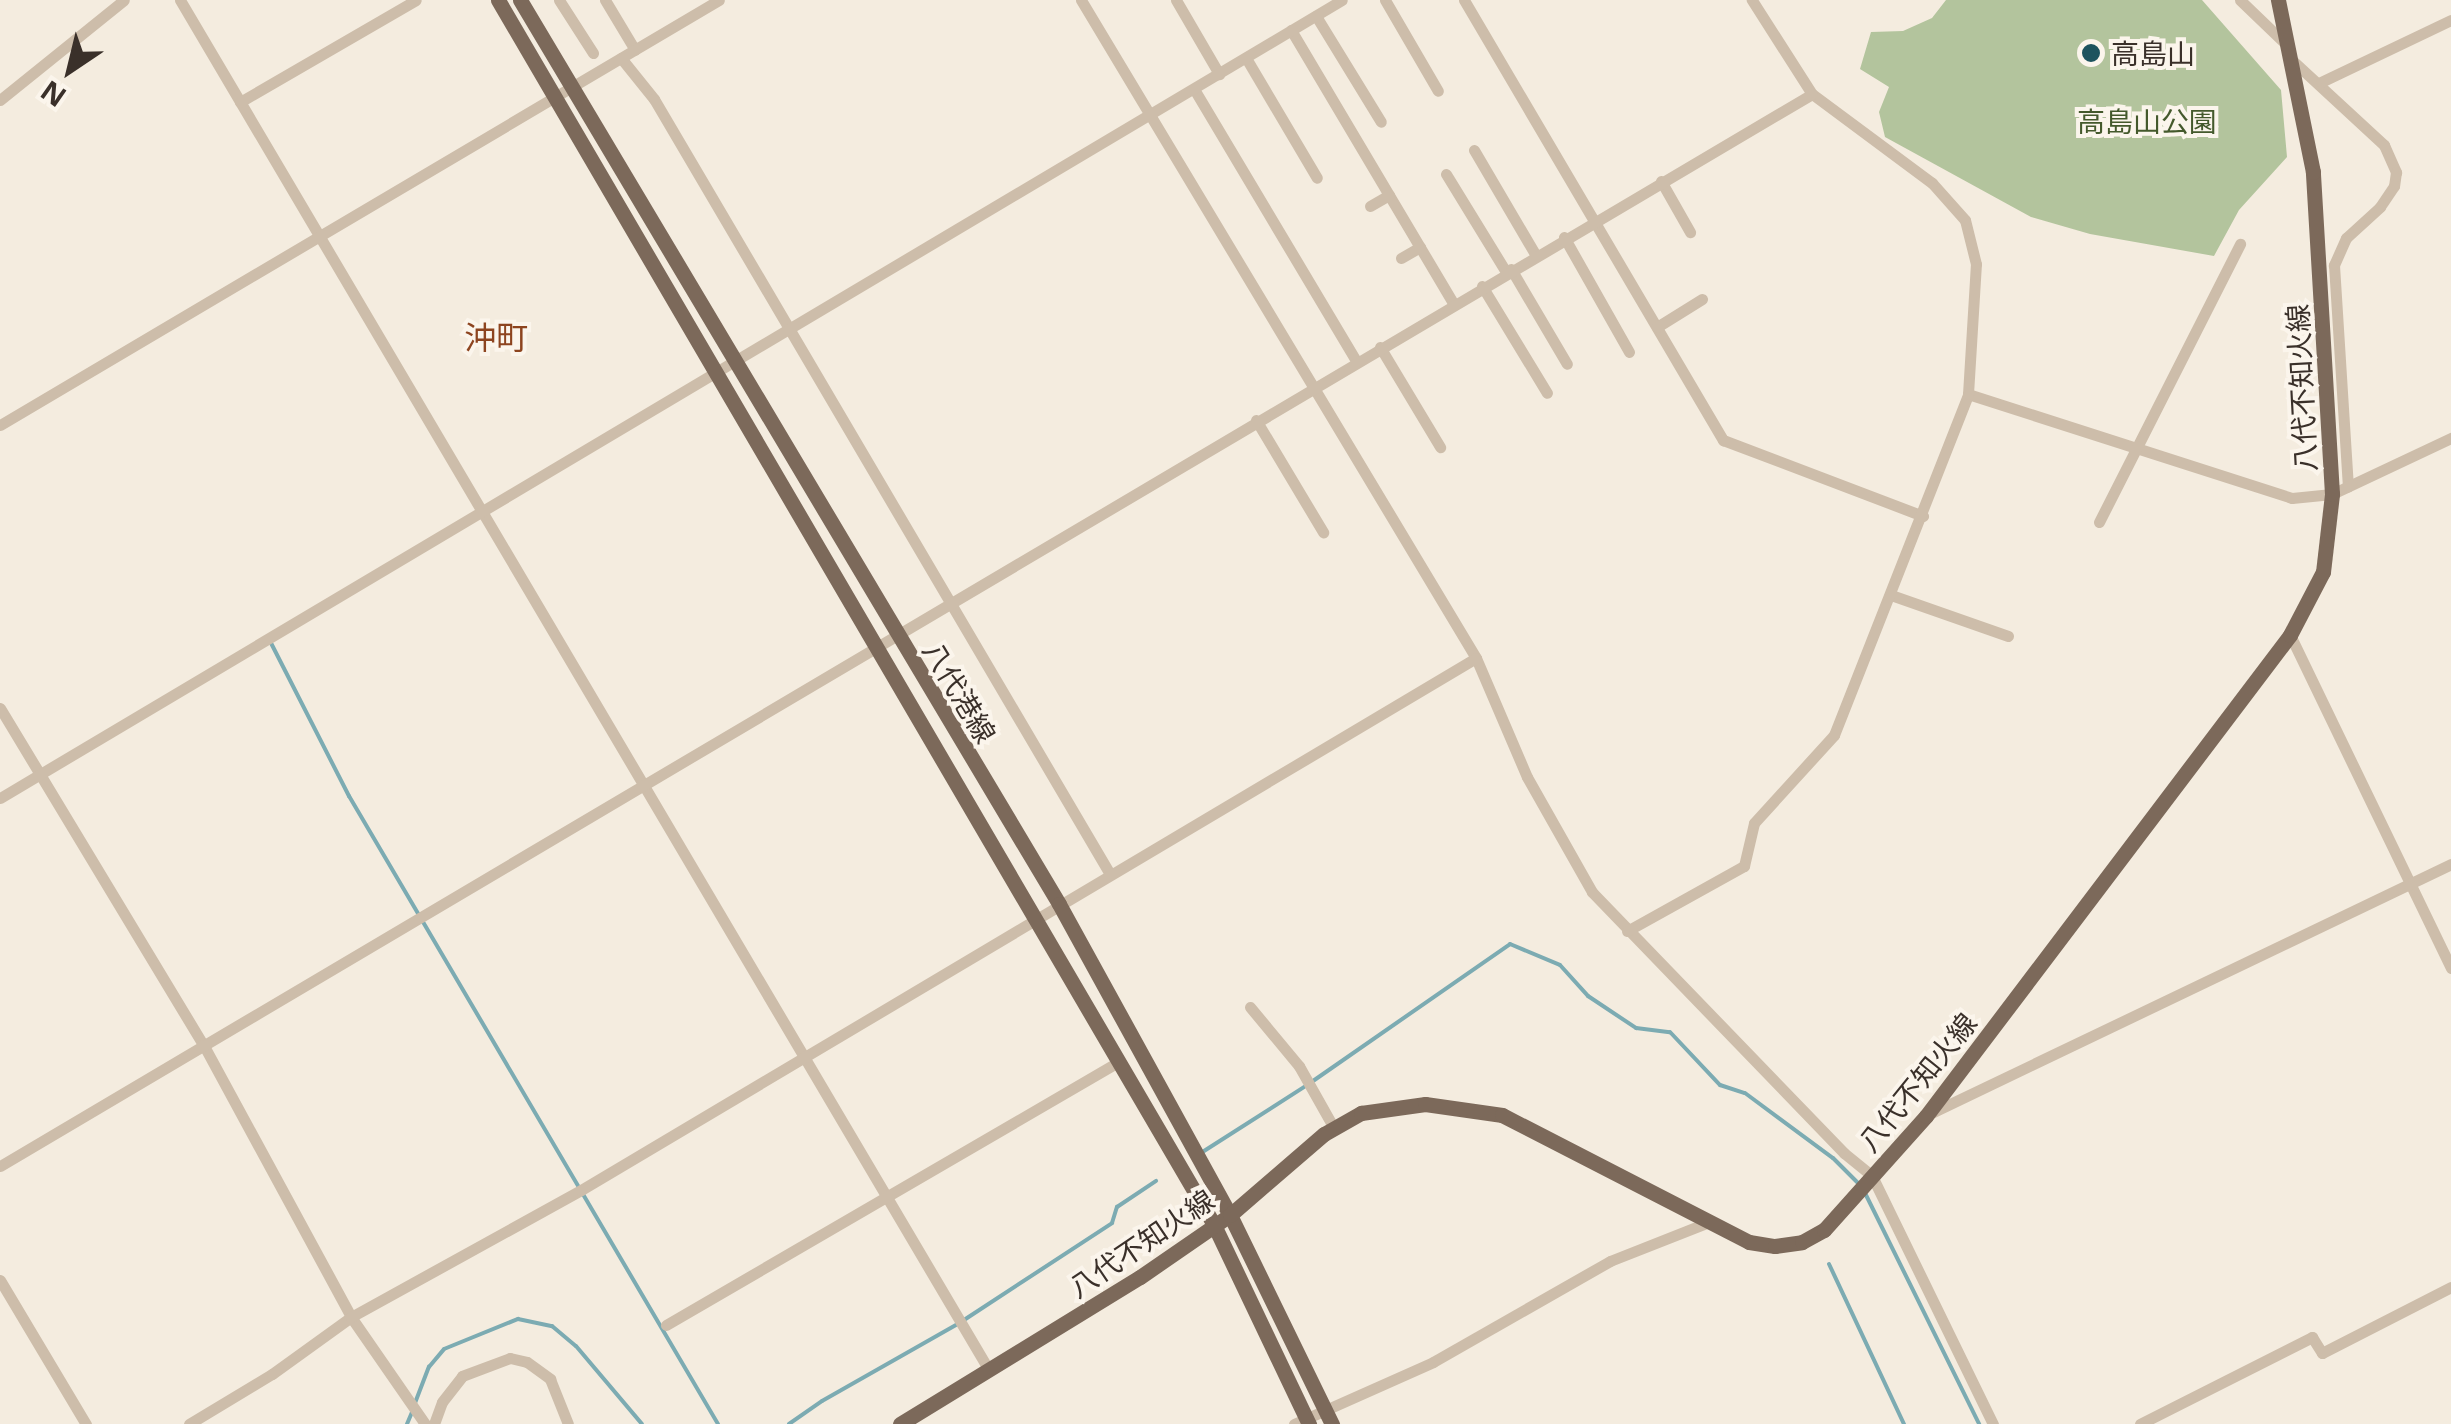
<!DOCTYPE html>
<meta charset="utf-8">
<style>
body{margin:0}
#map{position:relative;width:2451px;height:1424px;overflow:hidden;background:#f4ecdf;font-family:"Noto Sans","Noto Sans JP",sans-serif}
div>[style]{position:absolute}
.green>*{inset:0;background:#b3c49d}
.stream>*{height:4px;margin:-2px;padding:0 2px;transform-origin:2px;border-radius:2px;background:#7cabb2}
.minor>*{height:11px;margin:-5.5px;padding:0 5.5px;transform-origin:5.5px;border-radius:5.5px;background:#cdbdaa}
.major>*{height:15px;margin:-7.5px;padding:0 7.5px;transform-origin:7.5px;border-radius:7.5px;background:#7c695a}
.dots>*{width:28px;height:28px;translate:-50% -50%;box-sizing:border-box;border:5px solid #fbf5ec;border-radius:50%}
span{translate:-50% -50%;white-space:nowrap;text-align:center;line-height:1.15;-webkit-text-stroke:8px #fbf5ec;paint-order:stroke}
.poi-label{font-size:28px;color:#3a302a}
.left{translate:0 -50%;text-align:left}
.park-label{font-size:28px;color:#44592c}
.street-label{font-size:28px;color:#3a302a}
.quarter-label{font-size:32px;color:#8d441f}
.north{position:absolute;left:20px;top:20px;width:100px;height:100px;-webkit-text-stroke:8px #fbf5ec;paint-order:stroke;rotate:215deg;font-size:28px;font-weight:700;line-height:40px;text-align:center;color:#3a302a}
.north::after{content:'';display:block;margin:auto;width:35px;height:45px;background:#3a302a;clip-path:polygon(50% 0,100% 100%,50% 72%,0 100%)}
</style>
<div id="map">
<div class="green">
<div style="clip-path:polygon(1946px 0,2202px 0,2281px 90px,2287px 157px,2239px 210px,2214px 256px,2090px 234px,2031px 217px,1885px 137px,1879px 112px,1889px 87px,1860px 69px,1871px 32px,1903px 31px,1932px 18px)"></div>
</div>
<div class="stream">
<div style="left:271px;top:643px;width:172px;rotate:63deg"></div>
<div style="left:349px;top:796px;width:728px;rotate:59.56deg"></div>
<div style="left:1313px;top:1081px;width:240px;rotate:-34.8deg"></div>
<div style="left:1510px;top:944px;width:54px;rotate:22.8deg"></div>
<div style="left:1560px;top:965px;width:42px;rotate:47.9deg"></div>
<div style="left:1588px;top:996px;width:58px;rotate:33.7deg"></div>
<div style="left:1636px;top:1028px;width:34px;rotate:7deg"></div>
<div style="left:1670px;top:1032px;width:73px;rotate:46.7deg"></div>
<div style="left:1720px;top:1085px;width:26px;rotate:18deg"></div>
<div style="left:1745px;top:1093px;width:109px;rotate:36.5deg"></div>
<div style="left:1833px;top:1158px;width:35px;rotate:45deg"></div>
<div style="left:1204px;top:1151px;width:119px;rotate:-32.6deg"></div>
<div style="left:1864px;top:1191px;width:260px;rotate:63.7deg"></div>
<div style="left:1829px;top:1264px;width:177px;rotate:64.9deg"></div>
<div style="left:964px;top:1320px;width:177px;rotate:-33.2deg"></div>
<div style="left:1112px;top:1223px;width:17px;rotate:-73deg"></div>
<div style="left:1117px;top:1207px;width:47px;rotate:-33.7deg"></div>
<div style="left:415px;top:1403px;width:39px;rotate:-69deg"></div>
<div style="left:429px;top:1367px;width:23px;rotate:-50deg"></div>
<div style="left:444px;top:1349px;width:80px;rotate:-22.1deg"></div>
<div style="left:518px;top:1319px;width:35px;rotate:12deg"></div>
<div style="left:552px;top:1326px;width:31px;rotate:40deg"></div>
<div style="left:576px;top:1346px;width:102px;rotate:49.8deg"></div>
<div style="left:407px;top:1424px;width:13px;rotate:-67deg"></div>
<div style="left:789px;top:1424px;width:40px;rotate:-34.9deg"></div>
<div style="left:822px;top:1401px;width:154px;rotate:-29.6deg"></div>
</div>
<div class="minor">
<div style="left:180px;top:0;width:1591px;rotate:59.44deg"></div>
<div style="left:559px;top:0;width:63px;rotate:57.3deg"></div>
<div style="left:605px;top:0;width:58px;rotate:59deg"></div>
<div style="left:1081px;top:0;width:767px;rotate:59.02deg"></div>
<div style="left:1476px;top:658px;width:129px;rotate:66.8deg"></div>
<div style="left:1527px;top:777px;width:132px;rotate:60.5deg"></div>
<div style="left:1592px;top:892px;width:363px;rotate:46deg"></div>
<div style="left:1844px;top:1153px;width:36px;rotate:39deg"></div>
<div style="left:1872px;top:1176px;width:276px;rotate:64deg"></div>
<div style="left:1176px;top:0;width:86px;rotate:59.8deg"></div>
<div style="left:1385px;top:0;width:105px;rotate:59.8deg"></div>
<div style="left:1464px;top:0;width:511px;rotate:59.52deg"></div>
<div style="left:1723px;top:440px;width:214px;rotate:20.8deg"></div>
<div style="left:2240px;top:0;width:66px;rotate:43.8deg"></div>
<div style="left:1316px;top:16px;width:124px;rotate:58.5deg"></div>
<div style="left:1291px;top:30px;width:317px;rotate:59.3deg"></div>
<div style="left:621px;top:58px;width:53px;rotate:51.2deg"></div>
<div style="left:654px;top:99px;width:899px;rotate:59.53deg"></div>
<div style="left:1246px;top:58px;width:139px;rotate:59.4deg"></div>
<div style="left:2293px;top:61px;width:124px;rotate:42.7deg"></div>
<div style="left:2384px;top:145px;width:30px;rotate:66deg"></div>
<div style="left:2396px;top:172px;width:14px;rotate:98deg"></div>
<div style="left:2394px;top:186px;width:25px;rotate:124deg"></div>
<div style="left:2380px;top:207px;width:46px;rotate:137.6deg"></div>
<div style="left:2346px;top:238px;width:30px;rotate:114deg"></div>
<div style="left:2334px;top:265px;width:222px;rotate:86.4deg"></div>
<div style="left:2321px;top:82px;width:144px;rotate:-25.5deg"></div>
<div style="left:1194px;top:89px;width:317px;rotate:59.2deg"></div>
<div style="left:0;top:100px;width:159px;rotate:-38.9deg"></div>
<div style="left:240px;top:102px;width:203px;rotate:-30.1deg"></div>
<div style="left:1474px;top:150px;width:121px;rotate:59.6deg"></div>
<div style="left:1446px;top:174px;width:115px;rotate:58.5deg"></div>
<div style="left:1661px;top:181px;width:59px;rotate:60.4deg"></div>
<div style="left:1370px;top:206px;width:22px;rotate:-30deg"></div>
<div style="left:1564px;top:237px;width:132px;rotate:60.5deg"></div>
<div style="left:1401px;top:258px;width:22px;rotate:-30deg"></div>
<div style="left:1511px;top:269px;width:110px;rotate:59.5deg"></div>
<div style="left:1482px;top:286px;width:125px;rotate:58.7deg"></div>
<div style="left:1657px;top:327px;width:53px;rotate:-31.9deg"></div>
<div style="left:1380px;top:347px;width:117px;rotate:59deg"></div>
<div style="left:1968px;top:394px;width:340px;rotate:17.8deg"></div>
<div style="left:2292px;top:498px;width:40px;rotate:-5.7deg"></div>
<div style="left:2332px;top:494px;width:132px;rotate:-25.2deg"></div>
<div style="left:1256px;top:420px;width:131px;rotate:59.1deg"></div>
<div style="left:0;top:425px;width:835px;rotate:-30.59deg"></div>
<div style="left:2099px;top:522px;width:312px;rotate:-63.1deg"></div>
<div style="left:1891px;top:595px;width:124px;rotate:19.3deg"></div>
<div style="left:2290px;top:635px;width:370px;rotate:64.2deg"></div>
<div style="left:0;top:708px;width:393px;rotate:58.9deg"></div>
<div style="left:203px;top:1044px;width:311px;rotate:61.5deg"></div>
<div style="left:351px;top:1317px;width:130px;rotate:55.3deg"></div>
<div style="left:0;top:798px;width:1561px;rotate:-30.74deg"></div>
<div style="left:1627px;top:931px;width:134px;rotate:-29.1deg"></div>
<div style="left:1744px;top:866px;width:44px;rotate:-76.9deg"></div>
<div style="left:1754px;top:823px;width:119px;rotate:-47.7deg"></div>
<div style="left:1834px;top:735px;width:366px;rotate:-68.5deg"></div>
<div style="left:1968px;top:394px;width:130px;rotate:-86.5deg"></div>
<div style="left:1976px;top:264px;width:45px;rotate:-104deg"></div>
<div style="left:1965px;top:220px;width:50px;rotate:-131.7deg"></div>
<div style="left:1932px;top:183px;width:149px;rotate:-143.4deg"></div>
<div style="left:1812px;top:94px;width:112px;rotate:-122.6deg"></div>
<div style="left:1250px;top:1007px;width:77px;rotate:50.3deg"></div>
<div style="left:1299px;top:1066px;width:71px;rotate:60.6deg"></div>
<div style="left:1927px;top:1115px;width:581px;rotate:-25.59deg"></div>
<div style="left:0;top:1166px;width:2105px;rotate:-30.61deg"></div>
<div style="left:0;top:1280px;width:168px;rotate:59.2deg"></div>
<div style="left:666px;top:1325px;width:525px;rotate:-30.18deg"></div>
<div style="left:189px;top:1424px;width:97px;rotate:-31.1deg"></div>
<div style="left:272px;top:1374px;width:97px;rotate:-35.8deg"></div>
<div style="left:351px;top:1317px;width:263px;rotate:-28.9deg"></div>
<div style="left:581px;top:1190px;width:1041px;rotate:-30.73deg"></div>
<div style="left:434px;top:1424px;width:23px;rotate:-70deg"></div>
<div style="left:442px;top:1402px;width:33px;rotate:-52deg"></div>
<div style="left:462px;top:1376px;width:51px;rotate:-20.6deg"></div>
<div style="left:510px;top:1358px;width:17px;rotate:13deg"></div>
<div style="left:527px;top:1362px;width:29px;rotate:36deg"></div>
<div style="left:550px;top:1379px;width:48px;rotate:68.2deg"></div>
<div style="left:1294px;top:1424px;width:152px;rotate:-24deg"></div>
<div style="left:1433px;top:1362px;width:204px;rotate:-29.7deg"></div>
<div style="left:1610px;top:1261px;width:106px;rotate:-21.5deg"></div>
<div style="left:2140px;top:1424px;width:193px;rotate:-26.8deg"></div>
<div style="left:2312px;top:1337px;width:19px;rotate:58deg"></div>
<div style="left:2322px;top:1353px;width:145px;rotate:-27.1deg"></div>
</div>
<div class="major">
<div style="left:498px;top:0;width:1419px;rotate:59.69deg"></div>
<div style="left:1214px;top:1225px;width:221px;rotate:64.5deg"></div>
<div style="left:520px;top:0;width:1052px;rotate:59.19deg"></div>
<div style="left:1059px;top:904px;width:355px;rotate:61.2deg"></div>
<div style="left:1230px;top:1215px;width:233px;rotate:64deg"></div>
<div style="left:900px;top:1424px;width:281px;rotate:-31.5deg"></div>
<div style="left:1140px;top:1277px;width:109px;rotate:-34.6deg"></div>
<div style="left:1230px;top:1215px;width:124px;rotate:-40.8deg"></div>
<div style="left:1324px;top:1134px;width:43px;rotate:-29.6deg"></div>
<div style="left:1361px;top:1113px;width:65px;rotate:-8deg"></div>
<div style="left:1425px;top:1104px;width:78px;rotate:8.1deg"></div>
<div style="left:1502px;top:1115px;width:278px;rotate:27.2deg"></div>
<div style="left:1749px;top:1242px;width:26px;rotate:9deg"></div>
<div style="left:1775px;top:1246px;width:27px;rotate:-8deg"></div>
<div style="left:1802px;top:1242px;width:25px;rotate:-29deg"></div>
<div style="left:1824px;top:1230px;width:153px;rotate:-48.2deg"></div>
<div style="left:1926px;top:1116px;width:603px;rotate:-52.88deg"></div>
<div style="left:2290px;top:635px;width:71px;rotate:-62.4deg"></div>
<div style="left:2323px;top:572px;width:79px;rotate:-83.4deg"></div>
<div style="left:2332px;top:494px;width:323px;rotate:-93.4deg"></div>
<div style="left:2313px;top:172px;width:176px;rotate:-101.5deg"></div>
</div>
<div class="dots">
<div style="left:2091px;top:53px;background:#1d535e"></div>
</div>
<div class="poi-label">
<span class="left" style="left:2111px;top:53px">高島山</span>
</div>
<div class="park-label">
<span style="left:2147px;top:121px">高島山公園</span>
</div>
<div class="street-label">
<span style="left:2301px;top:388px;rotate:-93deg">八代不知火線</span>
<span style="left:960px;top:692px;rotate:59deg">八代港線</span>
<span style="left:1917px;top:1082px;rotate:-51deg">八代不知火線</span>
<span style="left:1141px;top:1243px;rotate:-34deg">八代不知火線</span>
</div>
<div class="quarter-label">
<span style="left:496px;top:337px">沖町</span>
</div>
<div class="north">N</div>
</div>
